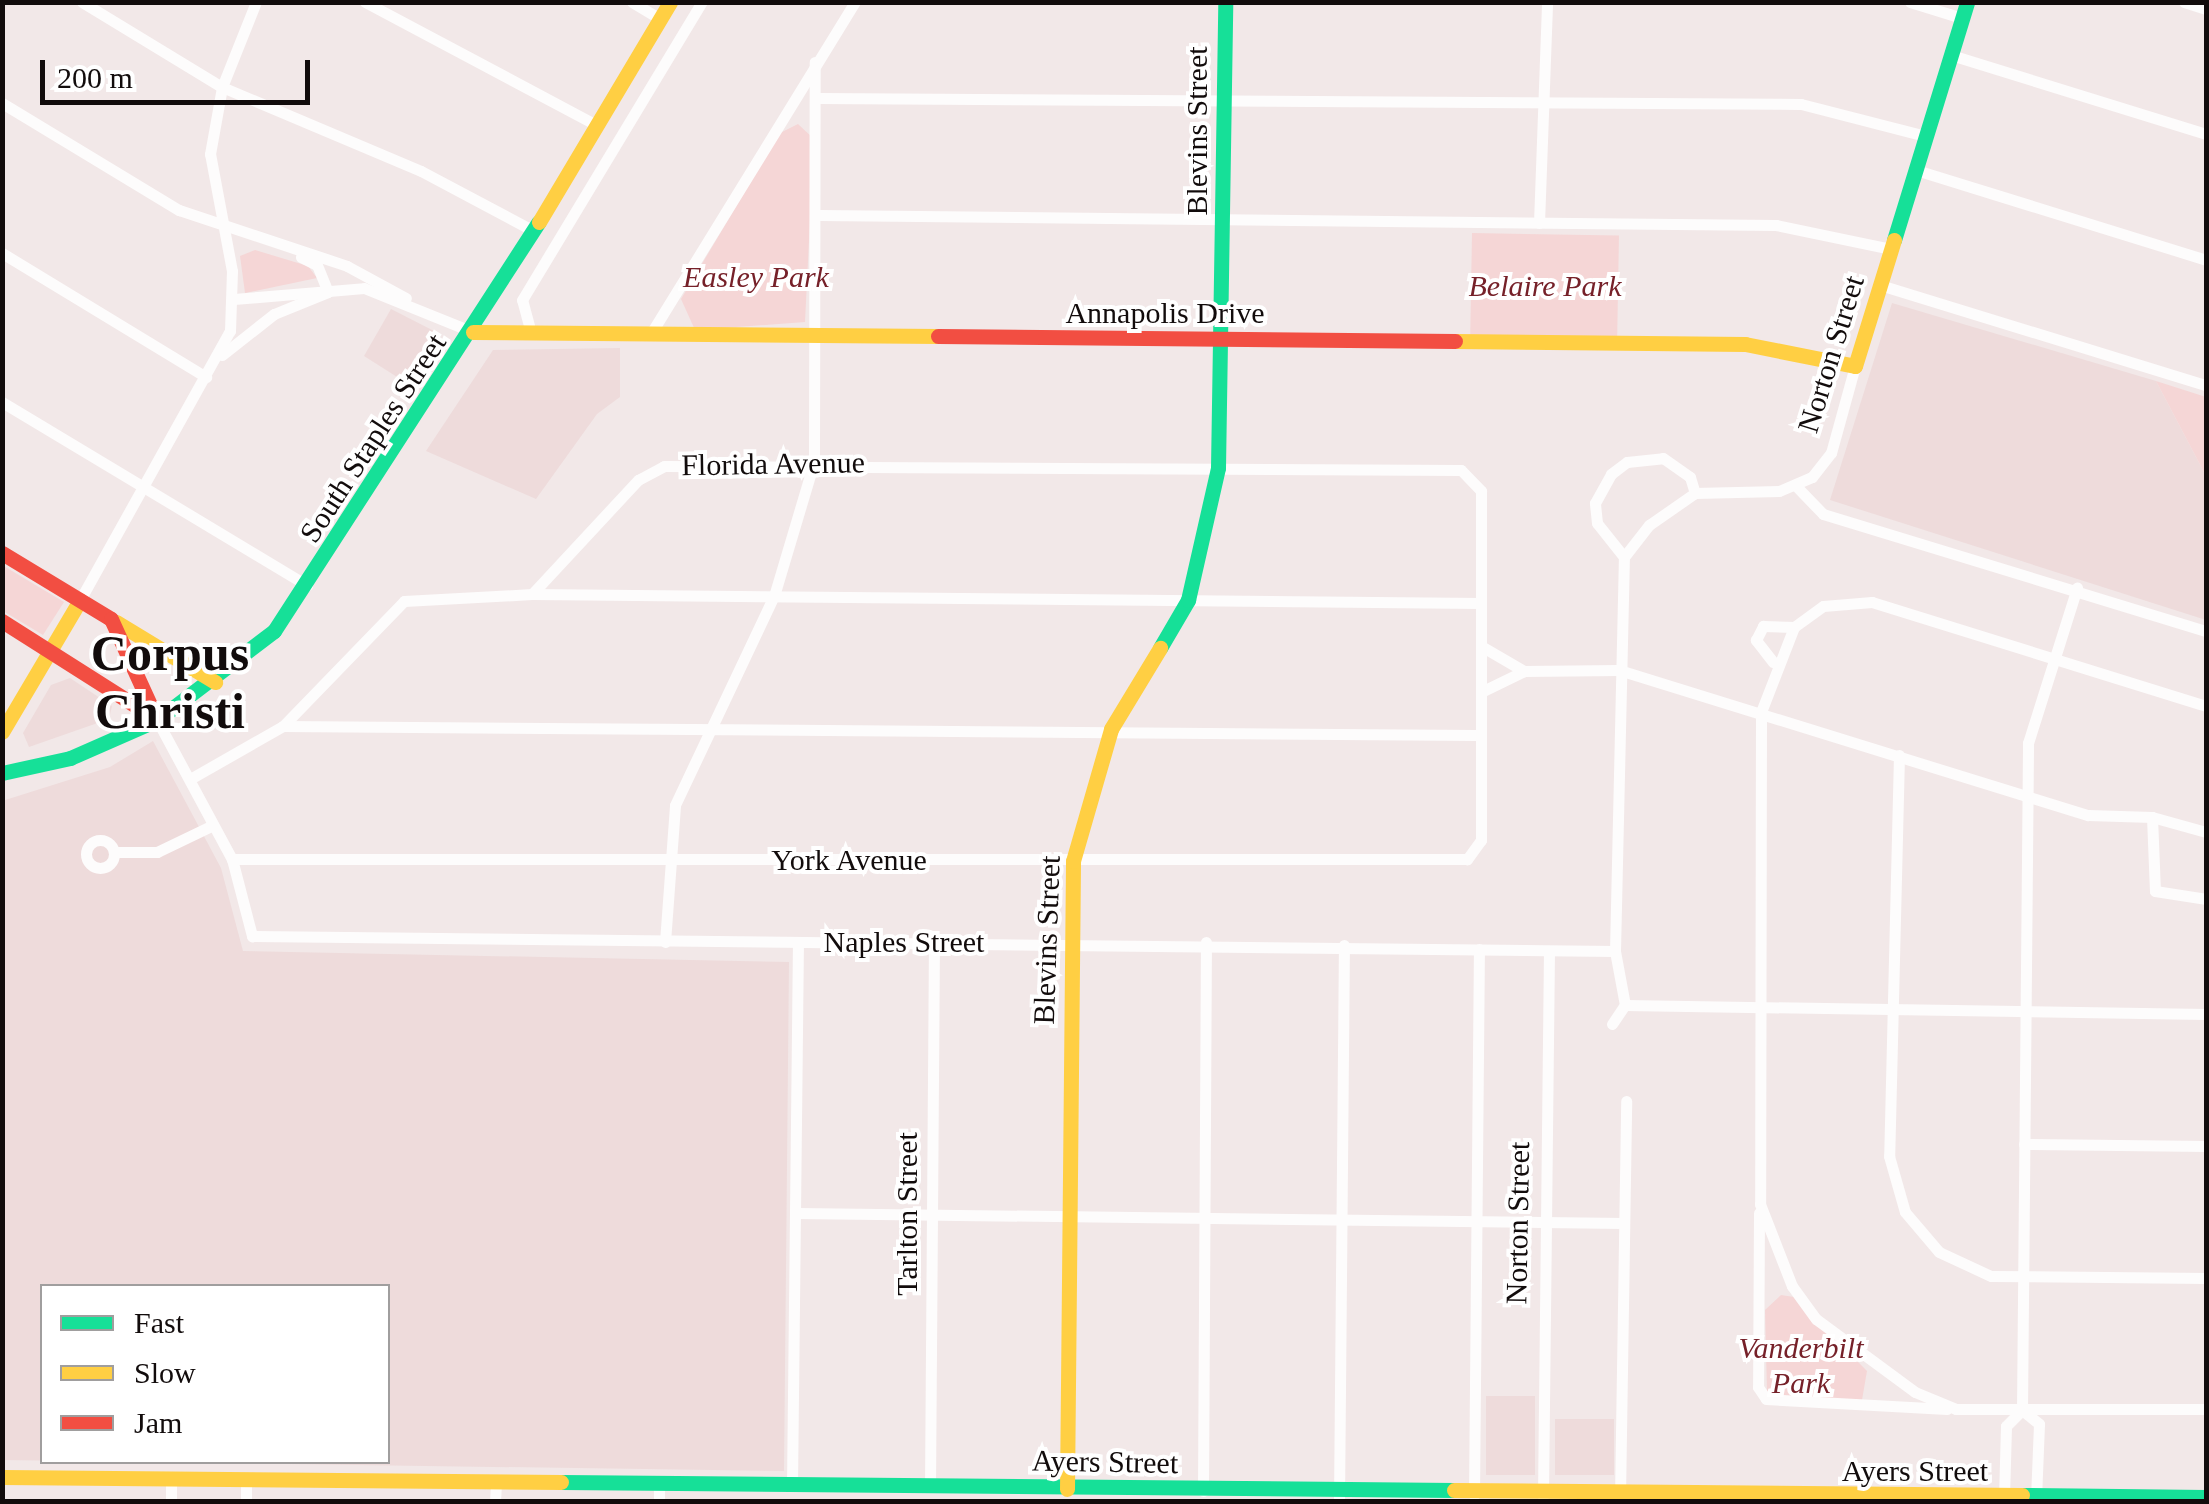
<!DOCTYPE html>
<style>
body{margin:0}
#map{position:relative;width:2209px;height:1504px;overflow:hidden;background:#f2e8e8;font-family:"Times New Roman",serif}
div>[style]{position:absolute}
.built>*{inset:0;background:#eedbdb;transform-origin:0 0}
.green>*{inset:0;background:#f5d6d6;transform-origin:0 0}
.street>*{height:11px;margin:-5.5px;padding:0 5.5px;transform-origin:5.5px;border-radius:5.5px;background:#fdfcfc}
.street>.ring{margin:-5.5px;padding:0;box-sizing:content-box;background:none;border:11px solid #fdfcfc;border-radius:50%}
.fast>*{height:15px;margin:-7.5px;padding:0 7.5px;transform-origin:7.5px;border-radius:7.5px;background:#16e098}
.slow>*{height:15px;margin:-7.5px;padding:0 7.5px;transform-origin:7.5px;border-radius:7.5px;background:#ffcf43}
.jam>*{height:15px;margin:-7.5px;padding:0 7.5px;transform-origin:7.5px;border-radius:7.5px;background:#f24e42}
span{translate:-50% -50%;white-space:nowrap;text-align:center;line-height:1.15;-webkit-text-stroke:8px #fff;paint-order:stroke}
.street-label{font-size:30px;color:#120c0c}
.park-label{font-size:30px;color:#762129;font-style:italic}
.town-label{font-size:50px;color:#120c0c;font-weight:700}
.frame{position:absolute;inset:0;border:5px solid #120c0c;pointer-events:none}
.legend{position:absolute;left:40px;top:1284px;width:350px;height:180px;box-sizing:border-box;background:#fff;border:2px solid #a09e9e;margin:0;padding:12px 18px;list-style:none;font-size:30px;color:#120c0c}
.legend li{display:flex;align-items:center;gap:20px;height:50px}
.legend b{width:50px;border:2px solid #a09e9e}
.scale{position:absolute;left:40px;top:60px;width:270px;height:45px;box-sizing:border-box;border:5px solid #120c0c;border-top:0;padding-left:12px;font-size:30px;line-height:35px;white-space:nowrap;color:#120c0c;-webkit-text-stroke:8px #fff;paint-order:stroke}
</style>
<div id="map">
<div class="built">
<div style="clip-path:polygon(1892px 303px,2156px 381px,2206px 476px,2206px 620px,1830px 500px)"></div>
<div style="clip-path:polygon(391px 309px,436px 332px,440px 350px,416px 389px,364px 356px)"></div>
<div style="clip-path:polygon(620px 348px,620px 397px,597px 414px,536px 499px,426px 451px,493px 350px)"></div>
<div style="clip-path:polygon(70px 678px,112px 706px,109px 719px,29px 747px,23px 733px,51px 685px)"></div>
<div style="clip-path:polygon(evenodd,153px 741px,221px 868px,243px 951px,789px 962px,784px 1471px,3px 1460px,2px 801px,110px 767px,153px 741px,42px 1286px,388px 1286px,388px 1462px,42px 1462px,42px 1286px)"></div>
<div style="left:1486px;top:1396px;width:49px;height:79px"></div>
<div style="left:1614px;top:1419px;width:56px;height:59px;rotate:90deg"></div>
</div>
<div class="green">
<div style="clip-path:polygon(798px 124px,814px 139px,805px 322px,695px 330px,681px 299px,780px 133px)"></div>
<div style="left:1472px;top:233px;width:147px;height:103px;rotate:1deg"></div>
<div style="clip-path:polygon(255px 250px,308px 266px,317px 278px,245px 293px,240px 256px)"></div>
<div style="clip-path:polygon(2156px 381px,2206px 397px,2206px 476px)"></div>
<div style="clip-path:polygon(2px 565px,64px 602px,43px 635px,3px 611px)"></div>
<div style="clip-path:polygon(1781px 1295px,1794px 1297px,1867px 1371px,1862px 1400px,1779px 1401px,1767px 1392px,1765px 1310px)"></div>
</div>
<div class="street">
<div style="left:82px;top:2px;width:164px;rotate:31.3deg"></div>
<div style="left:222px;top:87px;width:216px;rotate:22.9deg"></div>
<div style="left:421px;top:171px;width:128px;rotate:28deg"></div>
<div style="left:365px;top:2px;width:262px;rotate:28deg"></div>
<div style="left:632px;top:2px;width:33px;rotate:31deg"></div>
<div style="left:1910px;top:2px;width:54px;rotate:17.1deg"></div>
<div style="left:2184px;top:2px;width:23px;rotate:18deg"></div>
<div style="left:1951px;top:55px;width:267px;rotate:17.2deg"></div>
<div style="left:818px;top:98px;width:983px;rotate:0.35deg"></div>
<div style="left:1801px;top:104px;width:129px;rotate:14.4deg"></div>
<div style="left:2px;top:103px;width:207px;rotate:31.2deg"></div>
<div style="left:179px;top:210px;width:177px;rotate:18.4deg"></div>
<div style="left:347px;top:266px;width:67px;rotate:28.5deg"></div>
<div style="left:1916px;top:170px;width:304px;rotate:17.2deg"></div>
<div style="left:819px;top:215px;width:957px;rotate:0.6deg"></div>
<div style="left:1776px;top:225px;width:117px;rotate:11.8deg"></div>
<div style="left:1539px;top:223px;width:221px;rotate:-87.9deg"></div>
<div style="left:2px;top:253px;width:239px;rotate:31.3deg"></div>
<div style="left:301px;top:257px;width:18px;rotate:27deg"></div>
<div style="left:317px;top:265px;width:29px;rotate:68deg"></div>
<div style="left:1880px;top:285px;width:341px;rotate:17.1deg"></div>
<div style="left:234px;top:299px;width:130px;rotate:-4.8deg"></div>
<div style="left:364px;top:288px;width:118px;rotate:22deg"></div>
<div style="left:531px;top:333px;width:34px;rotate:-105deg"></div>
<div style="left:522px;top:300px;width:348px;rotate:-58.9deg"></div>
<div style="left:650px;top:335px;width:391px;rotate:-58.4deg"></div>
<div style="left:222px;top:355px;width:66px;rotate:-38.3deg"></div>
<div style="left:274px;top:314px;width:58px;rotate:-22.2deg"></div>
<div style="left:2px;top:402px;width:356px;rotate:31deg"></div>
<div style="left:1796px;top:486px;width:39px;rotate:46deg"></div>
<div style="left:1823px;top:514px;width:400px;rotate:17deg"></div>
<div style="left:1624px;top:557px;width:43px;rotate:-128.5deg"></div>
<div style="left:1597px;top:523px;width:20px;rotate:-96deg"></div>
<div style="left:1595px;top:503px;width:33px;rotate:-61deg"></div>
<div style="left:1611px;top:474px;width:20px;rotate:-37deg"></div>
<div style="left:1627px;top:462px;width:36px;rotate:-6deg"></div>
<div style="left:1663px;top:458px;width:33px;rotate:35deg"></div>
<div style="left:1690px;top:477px;width:17px;rotate:73deg"></div>
<div style="left:532px;top:594px;width:948px;rotate:0.54deg"></div>
<div style="left:80px;top:600px;width:308px;rotate:-60.9deg"></div>
<div style="left:230px;top:331px;width:60px;rotate:-88.1deg"></div>
<div style="left:232px;top:271px;width:119px;rotate:-100.6deg"></div>
<div style="left:210px;top:154px;width:68px;rotate:-79.8deg"></div>
<div style="left:222px;top:87px;width:92px;rotate:-68.2deg"></div>
<div style="left:1481px;top:646px;width:50px;rotate:30.2deg"></div>
<div style="left:1773px;top:662px;width:28px;rotate:-128deg"></div>
<div style="left:1756px;top:640px;width:16px;rotate:-63deg"></div>
<div style="left:1763px;top:626px;width:31px;rotate:2deg"></div>
<div style="left:1481px;top:692px;width:48px;rotate:-26deg"></div>
<div style="left:1524px;top:671px;width:95px;rotate:-0.6deg"></div>
<div style="left:1619px;top:670px;width:491px;rotate:17.2deg"></div>
<div style="left:2088px;top:815px;width:64px;rotate:1.8deg"></div>
<div style="left:2152px;top:817px;width:56px;rotate:15.5deg"></div>
<div style="left:2206px;top:706px;width:350px;rotate:-162.7deg"></div>
<div style="left:1872px;top:602px;width:49px;rotate:175.3deg"></div>
<div style="left:1823px;top:606px;width:36px;rotate:144deg"></div>
<div style="left:1794px;top:627px;width:91px;rotate:111.2deg"></div>
<div style="left:1761px;top:712px;width:492px;rotate:90.1deg"></div>
<div style="left:1760px;top:1204px;width:88px;rotate:68.7deg"></div>
<div style="left:1792px;top:1286px;width:41px;rotate:54deg"></div>
<div style="left:1816px;top:1319px;width:123px;rotate:36.4deg"></div>
<div style="left:1915px;top:1392px;width:44px;rotate:22.5deg"></div>
<div style="left:1956px;top:1409px;width:250px"></div>
<div style="left:157px;top:720px;width:158px;rotate:61.7deg"></div>
<div style="left:232px;top:859px;width:80px;rotate:75.4deg"></div>
<div style="left:252px;top:936px;width:1363px;rotate:0.63deg"></div>
<div style="left:283px;top:726px;width:1193px;rotate:0.43deg"></div>
<div style="left:1899px;top:755px;width:401px;rotate:91.4deg"></div>
<div style="left:1889px;top:1156px;width:58px;rotate:74.1deg"></div>
<div style="left:1905px;top:1212px;width:52px;rotate:49.6deg"></div>
<div style="left:1939px;top:1252px;width:57px;rotate:24.8deg"></div>
<div style="left:1991px;top:1276px;width:215px;rotate:0.5deg"></div>
<div style="left:190px;top:779px;width:107px;rotate:-29.7deg"></div>
<div style="left:283px;top:726px;width:174px;rotate:-45.9deg"></div>
<div style="left:404px;top:601px;width:128px;rotate:-3.1deg"></div>
<div style="left:532px;top:594px;width:156px;rotate:-47.1deg"></div>
<div style="left:638px;top:480px;width:30px;rotate:-28deg"></div>
<div style="left:664px;top:466px;width:797px;rotate:0.29deg"></div>
<div style="left:1461px;top:470px;width:29px;rotate:46deg"></div>
<div style="left:1481px;top:491px;width:349px;rotate:90deg"></div>
<div style="left:1481px;top:840px;width:24px;rotate:126deg"></div>
<div style="left:1467px;top:859px;width:1235px;rotate:180deg"></div>
<div style="left:2152px;top:817px;width:74px;rotate:87.7deg"></div>
<div style="left:2155px;top:891px;width:52px;rotate:8.9deg"></div>
<div class="ring" style="left:86px;top:840px;width:17px;height:17px"></div>
<div style="left:114px;top:852px;width:43px"></div>
<div style="left:157px;top:852px;width:60px;rotate:-25.7deg"></div>
<div style="left:665px;top:942px;width:137px;rotate:-85.8deg"></div>
<div style="left:675px;top:805px;width:231px;rotate:-64.7deg"></div>
<div style="left:774px;top:596px;width:140px;rotate:-73.4deg"></div>
<div style="left:814px;top:462px;width:400px;rotate:-89.9deg"></div>
<div style="left:1625px;top:1005px;width:55px;rotate:-100.5deg"></div>
<div style="left:1615px;top:951px;width:394px;rotate:-88.7deg"></div>
<div style="left:1624px;top:557px;width:41px;rotate:-52deg"></div>
<div style="left:1649px;top:525px;width:56px;rotate:-34.8deg"></div>
<div style="left:1695px;top:493px;width:84px;rotate:-1.4deg"></div>
<div style="left:1779px;top:491px;width:36px;rotate:-23deg"></div>
<div style="left:1812px;top:477px;width:31px;rotate:-52deg"></div>
<div style="left:1831px;top:453px;width:90px;rotate:-74.6deg"></div>
<div style="left:1625px;top:1005px;width:581px;rotate:0.89deg"></div>
<div style="left:1612px;top:1024px;width:23px;rotate:-56deg"></div>
<div style="left:2024px;top:1144px;width:182px;rotate:0.6deg"></div>
<div style="left:798px;top:1213px;width:825px;rotate:0.69deg"></div>
<div style="left:1759px;top:1213px;width:174px;rotate:90.3deg"></div>
<div style="left:1758px;top:1387px;width:14px;rotate:56deg"></div>
<div style="left:1766px;top:1399px;width:181px;rotate:3.2deg"></div>
<div style="left:2022px;top:1410px;width:22px;rotate:39deg"></div>
<div style="left:2039px;top:1424px;width:75px;rotate:92.3deg"></div>
<div style="left:246px;top:1483px;width:19px;rotate:90deg"></div>
<div style="left:792px;top:1486px;width:544px;rotate:-89.37deg"></div>
<div style="left:930px;top:1487px;width:545px;rotate:-89.58deg"></div>
<div style="left:1203px;top:1491px;width:549px;rotate:-89.69deg"></div>
<div style="left:1474px;top:1495px;width:546px;rotate:-89.48deg"></div>
<div style="left:1543px;top:1496px;width:544px;rotate:-89.37deg"></div>
<div style="left:1620px;top:1497px;width:396px;rotate:-89.1deg"></div>
<div style="left:2004px;top:1498px;width:72px;rotate:-88.4deg"></div>
<div style="left:2006px;top:1426px;width:23px;rotate:-45deg"></div>
<div style="left:2022px;top:1410px;width:667px;rotate:-89.48deg"></div>
<div style="left:2028px;top:743px;width:163px;rotate:-72.5deg"></div>
<div style="left:171px;top:1502px;width:21px;rotate:-90deg"></div>
<div style="left:495px;top:1502px;width:18px;rotate:-87deg"></div>
<div style="left:659px;top:1502px;width:17px;rotate:-90deg"></div>
<div style="left:1339px;top:1502px;width:557px;rotate:-89.49deg"></div>
</div>
<div class="fast">
<div style="left:1894px;top:240px;width:249px;rotate:-72.9deg"></div>
<div style="left:1160px;top:648px;width:56px;rotate:-59.7deg"></div>
<div style="left:1188px;top:600px;width:135px;rotate:-77.2deg"></div>
<div style="left:1218px;top:468px;width:466px;rotate:-89.1deg"></div>
<div style="left:2px;top:773px;width:70px;rotate:-12.4deg"></div>
<div style="left:70px;top:758px;width:95px;rotate:-23.6deg"></div>
<div style="left:157px;top:720px;width:147px;rotate:-37.3deg"></div>
<div style="left:274px;top:631px;width:487px;rotate:-57.1deg"></div>
<div style="left:561px;top:1482px;width:893px;rotate:0.51deg"></div>
<div style="left:2022px;top:1495px;width:184px;rotate:0.6deg"></div>
</div>
<div class="slow">
<div style="left:539px;top:222px;width:256px;rotate:-59.2deg"></div>
<div style="left:473px;top:332px;width:465px;rotate:0.5deg"></div>
<div style="left:1455px;top:341px;width:290px;rotate:0.6deg"></div>
<div style="left:1745px;top:344px;width:112px;rotate:11.3deg"></div>
<div style="left:1855px;top:366px;width:132px;rotate:-72.8deg"></div>
<div style="left:116px;top:622px;width:116px;rotate:31.2deg"></div>
<div style="left:2px;top:732px;width:153px;rotate:-59.4deg"></div>
<div style="left:2px;top:1477px;width:559px;rotate:0.51deg"></div>
<div style="left:1067px;top:1489px;width:628px;rotate:-89.45deg"></div>
<div style="left:1073px;top:861px;width:137px;rotate:-73.9deg"></div>
<div style="left:1111px;top:729px;width:95px;rotate:-58.8deg"></div>
<div style="left:1454px;top:1490px;width:568px;rotate:0.5deg"></div>
</div>
<div class="jam">
<div style="left:938px;top:336px;width:517px;rotate:0.55deg"></div>
<div style="left:2px;top:553px;width:127px;rotate:31.2deg"></div>
<div style="left:111px;top:619px;width:111px;rotate:65.5deg"></div>
<div style="left:2px;top:621px;width:181px;rotate:32.4deg"></div>
</div>
<div class="street-label">
<span style="left:1197px;top:131px;rotate:-90deg">Blevins Street</span>
<span style="left:1165px;top:313px">Annapolis Drive</span>
<span style="left:1831px;top:354px;rotate:-73deg">Norton Street</span>
<span style="left:373px;top:438px;rotate:-57deg">South Staples Street</span>
<span style="left:773px;top:464px;rotate:-1deg">Florida Avenue</span>
<span style="left:849px;top:860px">York Avenue</span>
<span style="left:1047px;top:940px;rotate:-88deg">Blevins Street</span>
<span style="left:904px;top:942px">Naples Street</span>
<span style="left:907px;top:1214px;rotate:-90deg">Tarlton Street</span>
<span style="left:1518px;top:1223px;rotate:-89deg">Norton Street</span>
<span style="left:1105px;top:1462px;rotate:1deg">Ayers Street</span>
<span style="left:1915px;top:1471px">Ayers Street</span>
</div>
<div class="park-label">
<span style="left:756px;top:277px">Easley Park</span>
<span style="left:1545px;top:286px">Belaire Park</span>
<span style="left:1801px;top:1365px">Vanderbilt<br>Park</span>
</div>
<div class="town-label">
<span style="left:170px;top:682px">Corpus<br>Christi</span>
</div>
<div class="frame"></div>
<ul class="legend">
<li><b style="height:12px;background:#16e098"></b>Fast</li>
<li><b style="height:12px;background:#ffcf43"></b>Slow</li>
<li><b style="height:12px;background:#f24e42"></b>Jam</li>
</ul>
<div class="scale">200 m</div>
</div>
